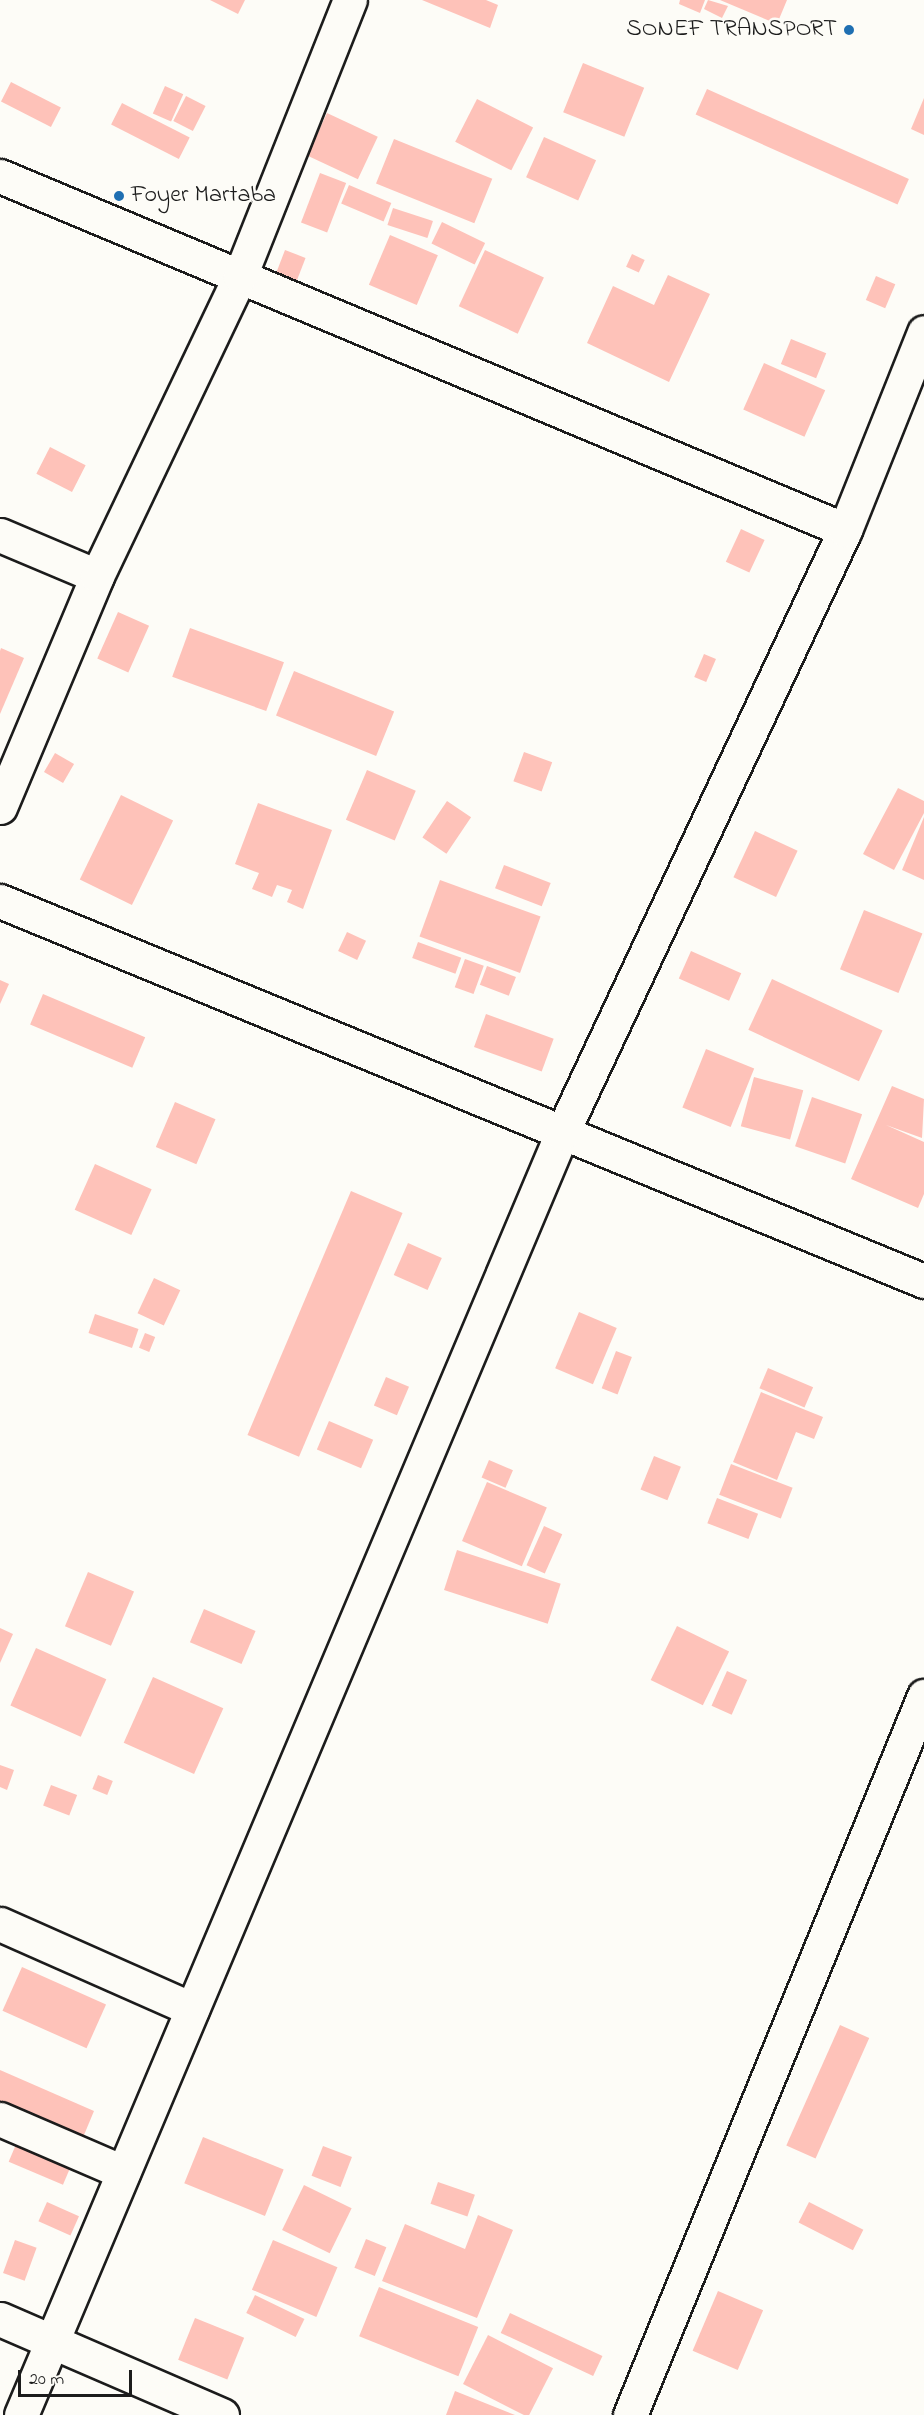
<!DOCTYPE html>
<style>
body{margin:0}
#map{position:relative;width:924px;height:2415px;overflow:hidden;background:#fdfcf7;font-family:"Indie Flower",sans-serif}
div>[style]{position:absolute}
.building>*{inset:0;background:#fec2b9;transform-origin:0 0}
.roads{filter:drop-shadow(2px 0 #1c1c1c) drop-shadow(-2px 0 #1c1c1c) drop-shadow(0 2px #1c1c1c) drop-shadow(0 -2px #1c1c1c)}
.minor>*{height:33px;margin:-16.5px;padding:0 16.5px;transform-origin:16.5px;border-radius:16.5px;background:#fdfcf7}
.dots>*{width:16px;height:16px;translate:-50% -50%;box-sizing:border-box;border:3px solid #fdfcf7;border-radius:50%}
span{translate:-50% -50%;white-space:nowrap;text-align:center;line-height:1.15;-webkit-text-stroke:5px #fdfcf7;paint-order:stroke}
.poi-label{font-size:24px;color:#1c1c1c}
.right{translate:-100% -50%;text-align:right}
.left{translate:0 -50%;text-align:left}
.scale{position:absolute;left:18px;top:2370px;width:114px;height:27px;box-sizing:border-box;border:3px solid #1c1c1c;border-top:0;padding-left:8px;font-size:18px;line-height:21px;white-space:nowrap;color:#1c1c1c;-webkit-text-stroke:4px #fdfcf7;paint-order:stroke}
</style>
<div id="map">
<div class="building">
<div style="clip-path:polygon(210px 0,245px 0,238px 14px)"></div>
<div style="clip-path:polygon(422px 0,486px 0,498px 5px,490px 28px)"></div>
<div style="clip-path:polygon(680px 0,705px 0,700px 13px,679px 4px)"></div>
<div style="clip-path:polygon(708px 0,728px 6px,722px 18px,704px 9px)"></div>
<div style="clip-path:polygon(720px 0,787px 0,777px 24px)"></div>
<div style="left:583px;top:63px;width:66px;height:53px;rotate:22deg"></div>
<div style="left:11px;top:82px;width:56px;height:22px;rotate:27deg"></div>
<div style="left:165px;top:86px;width:20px;height:30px;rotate:24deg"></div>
<div style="left:707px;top:89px;width:221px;height:28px;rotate:24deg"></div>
<div style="left:186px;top:96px;width:22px;height:28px;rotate:27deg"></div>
<div style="clip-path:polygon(924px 98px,924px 135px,911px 129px)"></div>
<div style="left:477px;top:99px;width:63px;height:48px;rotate:27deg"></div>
<div style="left:122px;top:103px;width:76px;height:24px;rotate:27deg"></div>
<div style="left:327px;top:113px;width:56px;height:47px;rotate:25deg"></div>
<div style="left:544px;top:137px;width:57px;height:44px;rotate:24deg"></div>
<div style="left:394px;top:139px;width:106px;height:48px;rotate:22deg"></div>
<div style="left:320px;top:173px;width:28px;height:53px;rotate:21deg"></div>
<div style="left:349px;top:185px;width:46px;height:20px;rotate:23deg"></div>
<div style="left:393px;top:208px;width:42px;height:18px;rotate:18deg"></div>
<div style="left:442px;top:222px;width:48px;height:24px;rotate:26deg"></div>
<div style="left:390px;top:235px;width:52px;height:54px;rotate:23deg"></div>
<div style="left:285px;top:250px;width:22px;height:35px;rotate:21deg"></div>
<div style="left:485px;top:250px;width:65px;height:62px;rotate:25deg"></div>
<div style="left:632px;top:254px;width:14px;height:14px;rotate:25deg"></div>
<div style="clip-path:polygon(668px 275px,710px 294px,669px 382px,587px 343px,613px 286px,654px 305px)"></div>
<div style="left:876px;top:276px;width:21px;height:26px;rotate:23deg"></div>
<div style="left:791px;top:339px;width:38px;height:27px;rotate:22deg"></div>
<div style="left:764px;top:363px;width:67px;height:51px;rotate:24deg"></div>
<div style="left:50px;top:447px;width:40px;height:30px;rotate:27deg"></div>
<div style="left:741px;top:529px;width:26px;height:36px;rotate:25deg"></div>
<div style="left:118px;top:612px;width:34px;height:51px;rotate:24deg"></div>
<div style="left:190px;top:628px;width:100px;height:52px;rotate:20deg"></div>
<div style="clip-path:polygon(1px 648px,24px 658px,0 714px,0 651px)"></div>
<div style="left:704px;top:654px;width:13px;height:25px;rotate:23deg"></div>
<div style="left:294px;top:671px;width:108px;height:48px;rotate:22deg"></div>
<div style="left:524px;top:752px;width:30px;height:31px;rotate:20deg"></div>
<div style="left:55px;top:753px;width:22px;height:22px;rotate:30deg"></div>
<div style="left:367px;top:770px;width:53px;height:54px;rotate:23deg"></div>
<div style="clip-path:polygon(898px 788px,924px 801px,924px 813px,894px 870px,863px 854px)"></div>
<div style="left:121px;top:795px;width:58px;height:94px;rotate:26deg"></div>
<div style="left:447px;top:801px;width:29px;height:44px;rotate:34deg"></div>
<div style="clip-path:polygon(258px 803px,332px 830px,303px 909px,287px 902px,292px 890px,277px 885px,272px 897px,252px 889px,259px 873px,235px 864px)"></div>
<div style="clip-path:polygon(924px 817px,924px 880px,902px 870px)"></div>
<div style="left:755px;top:831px;width:47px;height:51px;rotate:25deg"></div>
<div style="left:504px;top:865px;width:50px;height:25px;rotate:21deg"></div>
<div style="left:440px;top:880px;width:107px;height:60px;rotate:20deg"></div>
<div style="left:864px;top:910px;width:63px;height:64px;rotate:22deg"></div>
<div style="left:347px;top:932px;width:21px;height:21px;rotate:25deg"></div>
<div style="left:418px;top:942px;width:46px;height:17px;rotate:20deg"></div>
<div style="left:691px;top:951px;width:55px;height:30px;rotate:24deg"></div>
<div style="left:465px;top:959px;width:20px;height:30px;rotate:20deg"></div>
<div style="left:487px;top:966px;width:31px;height:20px;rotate:21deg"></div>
<div style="left:772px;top:979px;width:122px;height:56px;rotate:25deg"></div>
<div style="clip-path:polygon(0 980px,9px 984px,0 1004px)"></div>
<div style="left:43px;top:994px;width:111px;height:33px;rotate:23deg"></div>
<div style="left:486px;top:1014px;width:72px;height:35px;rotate:20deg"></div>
<div style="left:706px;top:1049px;width:52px;height:63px;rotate:22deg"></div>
<div style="left:754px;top:1077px;width:51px;height:51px;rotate:15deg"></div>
<div style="clip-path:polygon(892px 1086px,924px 1099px,922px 1138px,886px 1125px,924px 1142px,924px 1194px,918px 1208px,851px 1179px)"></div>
<div style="left:812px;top:1097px;width:53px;height:52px;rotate:19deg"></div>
<div style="left:175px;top:1102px;width:44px;height:49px;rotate:23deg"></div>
<div style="left:95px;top:1164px;width:62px;height:50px;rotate:24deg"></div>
<div style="left:351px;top:1191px;width:56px;height:265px;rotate:23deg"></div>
<div style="left:408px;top:1243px;width:37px;height:35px;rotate:24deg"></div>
<div style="left:154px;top:1278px;width:29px;height:39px;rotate:25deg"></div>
<div style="left:579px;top:1312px;width:41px;height:61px;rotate:23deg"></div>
<div style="left:95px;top:1314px;width:46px;height:20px;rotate:19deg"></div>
<div style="left:145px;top:1333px;width:11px;height:16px;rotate:22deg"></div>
<div style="left:616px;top:1351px;width:17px;height:40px;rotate:21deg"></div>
<div style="left:768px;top:1368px;width:49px;height:22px;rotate:23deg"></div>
<div style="left:386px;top:1377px;width:25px;height:31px;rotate:23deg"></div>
<div style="clip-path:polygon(761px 1392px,823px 1417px,814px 1439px,796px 1432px,777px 1480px,733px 1462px)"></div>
<div style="left:329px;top:1421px;width:48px;height:31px;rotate:23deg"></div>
<div style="left:654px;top:1456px;width:29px;height:36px;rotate:22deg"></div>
<div style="left:489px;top:1460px;width:26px;height:19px;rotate:23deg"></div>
<div style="left:731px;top:1464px;width:66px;height:33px;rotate:21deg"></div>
<div style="left:487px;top:1482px;width:65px;height:64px;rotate:23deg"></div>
<div style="left:717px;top:1498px;width:44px;height:27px;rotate:21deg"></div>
<div style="left:544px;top:1526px;width:20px;height:43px;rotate:24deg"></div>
<div style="left:457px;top:1550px;width:109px;height:42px;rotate:18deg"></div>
<div style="left:88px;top:1572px;width:50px;height:59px;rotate:23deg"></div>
<div style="left:204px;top:1609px;width:56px;height:36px;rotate:23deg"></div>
<div style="left:677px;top:1626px;width:58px;height:60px;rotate:26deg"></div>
<div style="clip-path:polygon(0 1628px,13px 1634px,0 1663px)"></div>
<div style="left:36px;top:1648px;width:77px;height:63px;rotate:24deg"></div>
<div style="left:727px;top:1671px;width:22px;height:38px;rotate:24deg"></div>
<div style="left:153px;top:1677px;width:77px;height:72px;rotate:24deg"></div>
<div style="clip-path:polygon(0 1765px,14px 1770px,7px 1790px,0 1787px)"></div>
<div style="left:98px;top:1775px;width:16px;height:15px;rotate:22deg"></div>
<div style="left:51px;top:1785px;width:28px;height:22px;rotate:21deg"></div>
<div style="left:22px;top:1967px;width:92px;height:48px;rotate:24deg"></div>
<div style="left:840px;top:2025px;width:32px;height:132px;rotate:24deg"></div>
<div style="clip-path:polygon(0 2070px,94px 2111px,79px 2147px,0 2113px)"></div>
<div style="left:20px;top:2135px;width:59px;height:29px;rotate:23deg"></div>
<div style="left:203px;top:2137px;width:87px;height:50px;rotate:22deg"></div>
<div style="left:323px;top:2146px;width:31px;height:32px;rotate:21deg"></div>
<div style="left:438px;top:2182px;width:39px;height:23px;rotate:19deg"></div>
<div style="left:304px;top:2185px;width:53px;height:50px;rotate:26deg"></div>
<div style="left:47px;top:2202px;width:35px;height:21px;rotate:24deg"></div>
<div style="left:809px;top:2202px;width:61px;height:23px;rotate:27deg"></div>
<div style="clip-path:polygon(478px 2215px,513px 2230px,477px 2318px,382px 2281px,405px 2224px,465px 2249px)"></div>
<div style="left:366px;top:2239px;width:22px;height:31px;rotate:22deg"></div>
<div style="left:15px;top:2240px;width:23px;height:35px;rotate:20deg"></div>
<div style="left:273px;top:2240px;width:70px;height:54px;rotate:23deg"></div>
<div style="left:379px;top:2287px;width:107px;height:53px;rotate:22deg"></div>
<div style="left:718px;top:2291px;width:49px;height:65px;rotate:23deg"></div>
<div style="left:255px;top:2295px;width:55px;height:20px;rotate:26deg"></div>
<div style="left:510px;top:2313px;width:102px;height:22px;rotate:25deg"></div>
<div style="left:195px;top:2318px;width:53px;height:45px;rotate:22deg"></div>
<div style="left:488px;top:2335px;width:73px;height:55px;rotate:27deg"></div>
<div style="clip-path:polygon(455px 2391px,515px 2415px,446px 2415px)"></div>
</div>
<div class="roads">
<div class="minor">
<div style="left:0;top:176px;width:916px;rotate:22.73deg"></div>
<div style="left:0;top:535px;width:105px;rotate:22.9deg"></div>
<div style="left:0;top:807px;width:251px;rotate:-67.2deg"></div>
<div style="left:97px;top:576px;width:332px;rotate:-64.5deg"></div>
<div style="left:240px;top:276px;width:297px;rotate:-68.3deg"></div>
<div style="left:0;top:901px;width:999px;rotate:22.36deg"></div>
<div style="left:0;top:1924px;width:210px;rotate:23.9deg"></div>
<div style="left:0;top:2119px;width:134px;rotate:23.3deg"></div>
<div style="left:0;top:2319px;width:242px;rotate:23.4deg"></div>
<div style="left:21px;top:2415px;width:1391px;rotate:-67.12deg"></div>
<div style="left:562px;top:1133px;width:666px;rotate:-64.86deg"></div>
<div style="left:845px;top:530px;width:213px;rotate:-68.2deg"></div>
<div style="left:630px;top:2415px;width:777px;rotate:-67.76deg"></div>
</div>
</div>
<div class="dots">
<div style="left:849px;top:30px;background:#1f6fb2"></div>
<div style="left:119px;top:196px;background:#1f6fb2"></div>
</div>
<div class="poi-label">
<span class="right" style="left:837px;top:30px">SONEF TRANSPORT</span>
<span class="left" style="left:131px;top:196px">Foyer Martaba</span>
</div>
<div class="scale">20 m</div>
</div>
